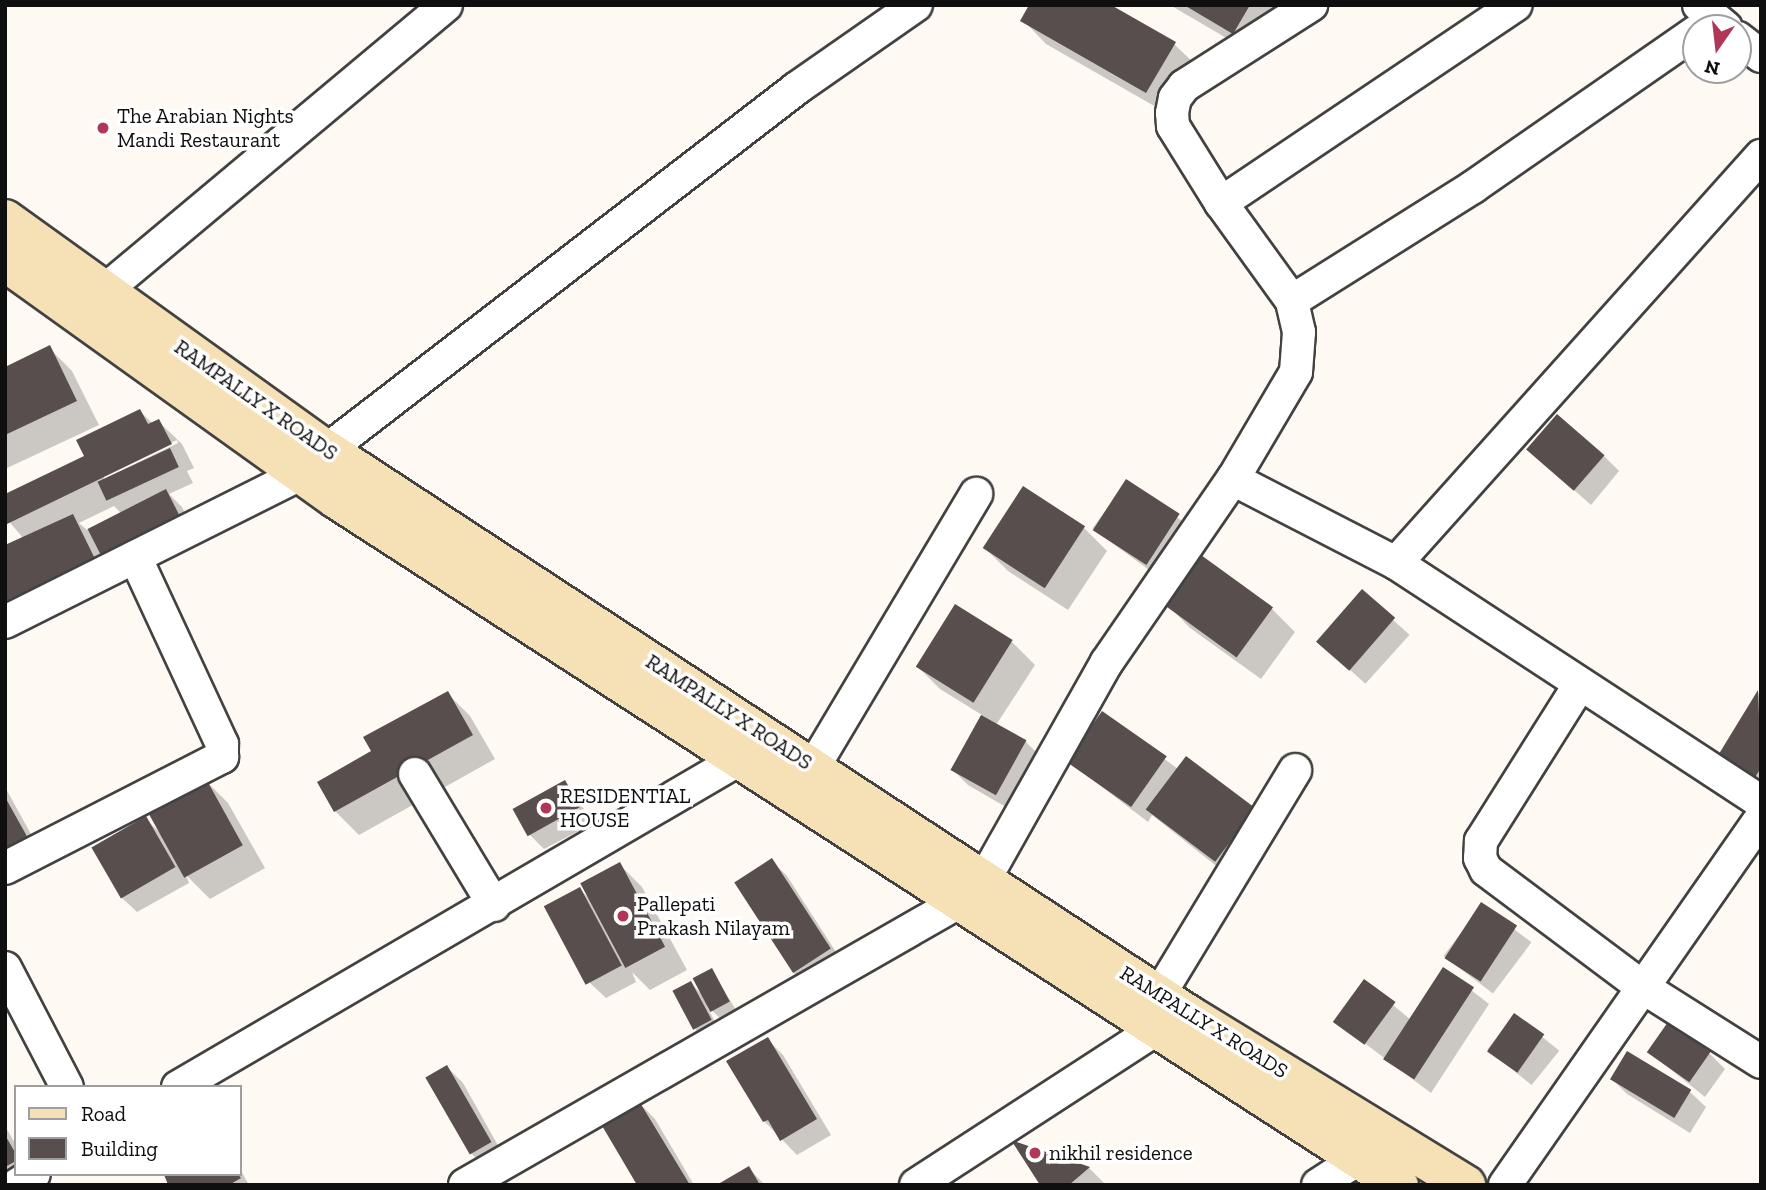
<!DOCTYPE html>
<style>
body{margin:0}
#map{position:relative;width:1766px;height:1190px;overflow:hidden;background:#fef9f3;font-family:"Zilla Slab",serif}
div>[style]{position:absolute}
.shadow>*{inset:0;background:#0003;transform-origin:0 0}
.building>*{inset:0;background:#574e4d;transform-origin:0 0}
.roads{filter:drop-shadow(2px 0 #424242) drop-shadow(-2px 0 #424242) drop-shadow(0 2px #424242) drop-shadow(0 -2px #424242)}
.street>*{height:32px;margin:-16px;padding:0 16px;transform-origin:16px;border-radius:16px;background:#fff}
.secondary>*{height:38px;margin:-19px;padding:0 19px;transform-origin:19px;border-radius:19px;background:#f6e0b6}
.dots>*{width:19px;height:19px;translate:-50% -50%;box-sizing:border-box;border:4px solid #fff;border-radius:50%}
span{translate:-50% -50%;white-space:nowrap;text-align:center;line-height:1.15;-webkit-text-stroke:7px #fff;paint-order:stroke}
.poi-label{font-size:21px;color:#0f0f0f}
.left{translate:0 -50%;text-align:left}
.street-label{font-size:21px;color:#0f0f0f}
.frame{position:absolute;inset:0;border:7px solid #0f0f0f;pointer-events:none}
.legend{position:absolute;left:14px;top:1085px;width:228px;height:91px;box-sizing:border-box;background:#fff;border:2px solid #9f9f9f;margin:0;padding:9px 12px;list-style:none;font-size:21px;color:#0f0f0f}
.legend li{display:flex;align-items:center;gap:14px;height:35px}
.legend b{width:35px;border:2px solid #9f9f9f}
.north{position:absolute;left:1682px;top:14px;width:70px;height:70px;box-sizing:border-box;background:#fff;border:2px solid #9f9f9f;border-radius:50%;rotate:194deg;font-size:19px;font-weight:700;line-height:28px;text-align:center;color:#0f0f0f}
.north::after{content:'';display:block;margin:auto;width:24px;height:32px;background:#b03758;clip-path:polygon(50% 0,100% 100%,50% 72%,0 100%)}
</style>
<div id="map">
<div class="shadow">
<div style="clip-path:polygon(1170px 5px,1281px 5px,1284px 9px,1257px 56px)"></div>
<div style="clip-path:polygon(1023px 20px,1174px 44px,1198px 67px,1170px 115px,1046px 44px)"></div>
<div style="clip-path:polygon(49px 348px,72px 371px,99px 425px,5px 469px,5px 368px)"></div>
<div style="clip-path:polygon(evenodd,140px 411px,153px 424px,158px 421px,182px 444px,194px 468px,187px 471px,193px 483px,169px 494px,182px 507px,196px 536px,107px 562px,118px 585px,5px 637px,5px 547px,24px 539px,5px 517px,5px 496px,86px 457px,140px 411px,177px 440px,178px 443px,104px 479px,104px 475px,177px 440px,140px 411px,114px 506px,121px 513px,87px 530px,79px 523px,114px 506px)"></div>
<div style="clip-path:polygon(1529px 450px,1604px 456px,1619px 471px,1591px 505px)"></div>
<div style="left:1127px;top:481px;width:84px;height:59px;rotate:36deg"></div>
<div style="clip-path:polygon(1084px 528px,1107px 551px,1068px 610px,1008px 571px,985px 548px)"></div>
<div style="clip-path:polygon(1201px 557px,1272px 609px,1295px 632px,1261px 679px,1190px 628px,1167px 604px)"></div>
<div style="left:1362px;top:592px;width:64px;height:66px;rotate:42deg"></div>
<div style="clip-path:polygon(1012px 642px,1035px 665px,996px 725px,1026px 742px,1041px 757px,1011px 810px,968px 785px,952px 769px,982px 715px,940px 689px,917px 666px)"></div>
<div style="clip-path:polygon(447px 693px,470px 716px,495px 759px,359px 835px,335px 811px,319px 783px,373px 752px)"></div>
<div style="clip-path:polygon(1759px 693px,1761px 694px,1761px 796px,1716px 762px)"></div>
<div style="clip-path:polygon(1103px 714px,1178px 769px,1255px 809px,1278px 832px,1239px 884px,1152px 815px,1148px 822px,1069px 762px)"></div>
<div style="clip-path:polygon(205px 780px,228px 803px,265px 868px,210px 899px,186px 875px,189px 883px,137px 912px,121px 897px,146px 819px,162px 835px)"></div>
<div style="clip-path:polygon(565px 783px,594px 823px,544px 849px,529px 834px)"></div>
<div style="clip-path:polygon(5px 787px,43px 856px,5px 853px)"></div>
<div style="clip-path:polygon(771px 860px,787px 876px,845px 966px,809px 989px,794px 973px)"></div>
<div style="clip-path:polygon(619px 864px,642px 887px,687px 970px,650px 990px,632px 972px,636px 982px,606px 998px,590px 983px,580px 889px,590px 900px)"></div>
<div style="left:1482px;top:905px;width:62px;height:64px;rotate:37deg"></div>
<div style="clip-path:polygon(1444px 969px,1489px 1004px,1431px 1093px,1335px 1021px,1364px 981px,1411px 1020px)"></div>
<div style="clip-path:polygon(712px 971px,736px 1010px,720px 1018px,707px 1006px,718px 1028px,703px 1036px,695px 1029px,691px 983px,703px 996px)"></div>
<div style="left:1515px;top:1015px;width:57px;height:44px;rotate:39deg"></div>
<div style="clip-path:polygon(767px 1039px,783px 1055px,831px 1135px,797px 1155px,764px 1121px)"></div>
<div style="clip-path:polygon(1649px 1052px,1710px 1054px,1725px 1069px,1705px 1097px)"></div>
<div style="clip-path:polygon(1627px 1053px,1690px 1092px,1706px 1107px,1690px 1133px,1627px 1094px,1612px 1079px)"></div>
<div style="clip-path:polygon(447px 1067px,463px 1083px,505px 1158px,486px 1169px,471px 1153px,428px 1078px)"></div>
<div style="clip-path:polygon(639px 1103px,655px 1119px,694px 1185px,639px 1185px)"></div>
<div style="clip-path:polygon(5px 1126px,16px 1145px,16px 1174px,5px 1185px)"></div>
<div style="clip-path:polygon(1016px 1143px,1089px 1168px,1104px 1183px,1042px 1185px)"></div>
<div style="clip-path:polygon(748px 1168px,765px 1185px,724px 1185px)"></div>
<div style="clip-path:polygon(240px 1169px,249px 1185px,170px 1185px,164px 1176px,240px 1174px)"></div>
</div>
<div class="building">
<div style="clip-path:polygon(1029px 5px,1111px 5px,1176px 42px,1146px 93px,1020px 21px)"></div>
<div style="clip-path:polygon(1184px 5px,1250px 5px,1233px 34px)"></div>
<div style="clip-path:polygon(50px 345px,77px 401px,5px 435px,5px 367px)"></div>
<div style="clip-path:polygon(140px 409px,148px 424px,159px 419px,172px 444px,7px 524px,5px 494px,84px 456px,76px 440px)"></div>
<div style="left:1557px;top:414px;width:63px;height:47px;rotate:41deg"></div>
<div style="left:170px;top:448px;width:21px;height:80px;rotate:65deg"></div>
<div style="left:1126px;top:479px;width:64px;height:61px;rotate:33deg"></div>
<div style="left:1023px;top:486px;width:74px;height:74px;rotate:33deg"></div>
<div style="left:166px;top:489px;width:35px;height:88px;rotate:63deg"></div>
<div style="clip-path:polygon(73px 514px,96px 561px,5px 604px,5px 545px)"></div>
<div style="left:1201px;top:555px;width:89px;height:62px;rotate:36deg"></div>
<div style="left:1362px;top:589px;width:44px;height:70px;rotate:41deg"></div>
<div style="left:955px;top:604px;width:68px;height:74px;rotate:32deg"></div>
<div style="clip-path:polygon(1758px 690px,1761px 768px,1750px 785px,1714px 762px)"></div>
<div style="clip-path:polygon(448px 691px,473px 735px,334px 812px,317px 782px,371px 751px,363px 737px)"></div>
<div style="left:1102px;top:711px;width:79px;height:62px;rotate:35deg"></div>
<div style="left:981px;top:715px;width:52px;height:63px;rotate:29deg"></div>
<div style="left:1186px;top:756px;width:87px;height:67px;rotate:37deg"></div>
<div style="left:205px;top:777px;width:78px;height:67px;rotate:61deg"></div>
<div style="left:565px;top:780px;width:31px;height:60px;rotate:61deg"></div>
<div style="clip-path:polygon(5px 797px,29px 840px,5px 852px)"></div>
<div style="left:146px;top:816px;width:59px;height:63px;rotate:60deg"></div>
<div style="left:772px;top:858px;width:108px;height:45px;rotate:57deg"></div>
<div style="left:620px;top:862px;width:96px;height:45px;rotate:62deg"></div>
<div style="left:580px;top:887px;width:89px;height:41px;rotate:62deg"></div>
<div style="left:1481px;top:902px;width:43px;height:67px;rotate:33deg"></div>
<div style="left:1443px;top:967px;width:37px;height:110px;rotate:33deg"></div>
<div style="left:712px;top:968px;width:38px;height:22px;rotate:62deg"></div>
<div style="left:1364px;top:979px;width:39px;height:53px;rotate:36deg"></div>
<div style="left:691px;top:981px;width:44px;height:21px;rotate:62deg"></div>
<div style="left:1514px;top:1013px;width:37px;height:47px;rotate:35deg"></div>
<div style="left:1668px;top:1022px;width:52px;height:37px;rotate:35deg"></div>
<div style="clip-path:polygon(768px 1037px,817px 1119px,780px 1141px,768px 1120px,763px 1122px,726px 1061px)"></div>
<div style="left:1627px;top:1051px;width:75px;height:33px;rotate:31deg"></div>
<div style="left:447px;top:1065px;width:89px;height:25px;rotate:60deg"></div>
<div style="clip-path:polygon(639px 1101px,690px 1185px,637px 1185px,601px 1124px)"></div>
<div style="clip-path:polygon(5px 1135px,16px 1154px,16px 1161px,5px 1167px)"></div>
<div style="clip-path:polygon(1011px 1140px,1090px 1167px,1069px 1185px,1040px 1185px)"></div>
<div style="clip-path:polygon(749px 1166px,760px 1185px,722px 1185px,720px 1183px)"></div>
<div style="clip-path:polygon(164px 1174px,238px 1174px,241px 1178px,229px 1185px,168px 1185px)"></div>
</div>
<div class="roads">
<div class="street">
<div style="left:1699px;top:5px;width:35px;rotate:40deg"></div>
<div style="left:1738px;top:38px;width:29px;rotate:38deg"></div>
<div style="left:1221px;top:203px;width:355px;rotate:-33.9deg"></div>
<div style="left:103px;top:292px;width:447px;rotate:-39.9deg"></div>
<div style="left:1292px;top:301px;width:121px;rotate:-125.9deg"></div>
<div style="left:1221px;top:203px;width:91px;rotate:-121.9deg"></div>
<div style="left:1173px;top:126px;width:13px;rotate:-94deg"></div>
<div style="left:1172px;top:113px;width:15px;rotate:-79deg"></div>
<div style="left:1175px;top:98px;width:15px;rotate:-53deg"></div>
<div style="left:1184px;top:86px;width:151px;rotate:-32.5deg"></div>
<div style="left:327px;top:450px;width:593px;rotate:-37.6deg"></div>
<div style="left:797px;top:88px;width:145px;rotate:-34.9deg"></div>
<div style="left:1233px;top:479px;width:183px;rotate:27.3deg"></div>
<div style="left:1396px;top:563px;width:436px;rotate:33.2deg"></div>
<div style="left:1396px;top:563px;width:547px;rotate:-48.11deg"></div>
<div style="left:5px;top:622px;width:331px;rotate:-26.6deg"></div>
<div style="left:1580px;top:684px;width:186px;rotate:122.2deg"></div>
<div style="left:1481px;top:841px;width:17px;rotate:93deg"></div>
<div style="left:1480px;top:858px;width:13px;rotate:63deg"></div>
<div style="left:1486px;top:870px;width:197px;rotate:36.8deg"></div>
<div style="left:1644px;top:988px;width:138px;rotate:32.3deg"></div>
<div style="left:814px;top:766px;width:317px;rotate:-59.2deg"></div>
<div style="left:415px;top:774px;width:153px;rotate:58.9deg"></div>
<div style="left:5px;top:868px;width:244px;rotate:-27.1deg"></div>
<div style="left:222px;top:757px;width:13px;rotate:-90deg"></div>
<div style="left:222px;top:744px;width:206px;rotate:-114.9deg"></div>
<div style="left:984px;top:880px;width:250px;rotate:-60.6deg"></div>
<div style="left:1107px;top:662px;width:222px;rotate:-55.5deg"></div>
<div style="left:1233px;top:479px;width:124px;rotate:-59.5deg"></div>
<div style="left:1296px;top:372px;width:40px;rotate:-85.7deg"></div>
<div style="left:1299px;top:332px;width:32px;rotate:-103deg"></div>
<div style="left:1292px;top:301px;width:214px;rotate:-32.2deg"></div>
<div style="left:1473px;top:187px;width:272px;rotate:-34.8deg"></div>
<div style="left:5px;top:968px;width:134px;rotate:62.5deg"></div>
<div style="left:1159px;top:995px;width:263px;rotate:-58.8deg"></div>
<div style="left:178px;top:1087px;width:646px;rotate:-30.29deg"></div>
<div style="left:17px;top:1185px;width:20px;rotate:-33deg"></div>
<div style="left:465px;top:1185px;width:567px;rotate:-29.82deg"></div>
<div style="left:916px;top:1185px;width:285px;rotate:-33deg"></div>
<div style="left:1318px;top:1185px;width:48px;rotate:-33deg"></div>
<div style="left:1505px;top:1185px;width:447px;rotate:-55.1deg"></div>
</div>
<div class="secondary">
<div style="left:5px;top:219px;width:396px;rotate:35.7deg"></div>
<div style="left:327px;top:450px;width:1031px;rotate:33.24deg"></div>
<div style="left:1189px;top:1015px;width:325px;rotate:31.5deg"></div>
<div style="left:5px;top:262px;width:407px;rotate:35.6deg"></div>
<div style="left:336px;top:499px;width:1265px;rotate:32.84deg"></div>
</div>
</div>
<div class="dots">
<div style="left:103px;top:128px;background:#b03758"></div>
<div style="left:546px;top:808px;background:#b03758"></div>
<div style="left:623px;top:916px;background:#b03758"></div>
<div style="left:1035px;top:1153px;background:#b03758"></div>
</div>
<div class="poi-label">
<span class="left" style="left:117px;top:128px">The Arabian Nights<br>Mandi Restaurant</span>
<span class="left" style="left:560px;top:808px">RESIDENTIAL<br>HOUSE</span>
<span class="left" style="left:637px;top:916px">Pallepati<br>Prakash Nilayam</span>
<span class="left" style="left:1049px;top:1153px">nikhil residence</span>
</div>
<div class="street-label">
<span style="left:256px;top:400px;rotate:35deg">RAMPALLY X ROADS</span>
<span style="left:729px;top:712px;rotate:33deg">RAMPALLY X ROADS</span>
<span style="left:1204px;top:1022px;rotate:32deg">RAMPALLY X ROADS</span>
</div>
<div class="frame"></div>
<ul class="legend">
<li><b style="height:9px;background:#f6e0b6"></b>Road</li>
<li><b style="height:19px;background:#574e4d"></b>Building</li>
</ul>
<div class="north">N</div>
</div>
